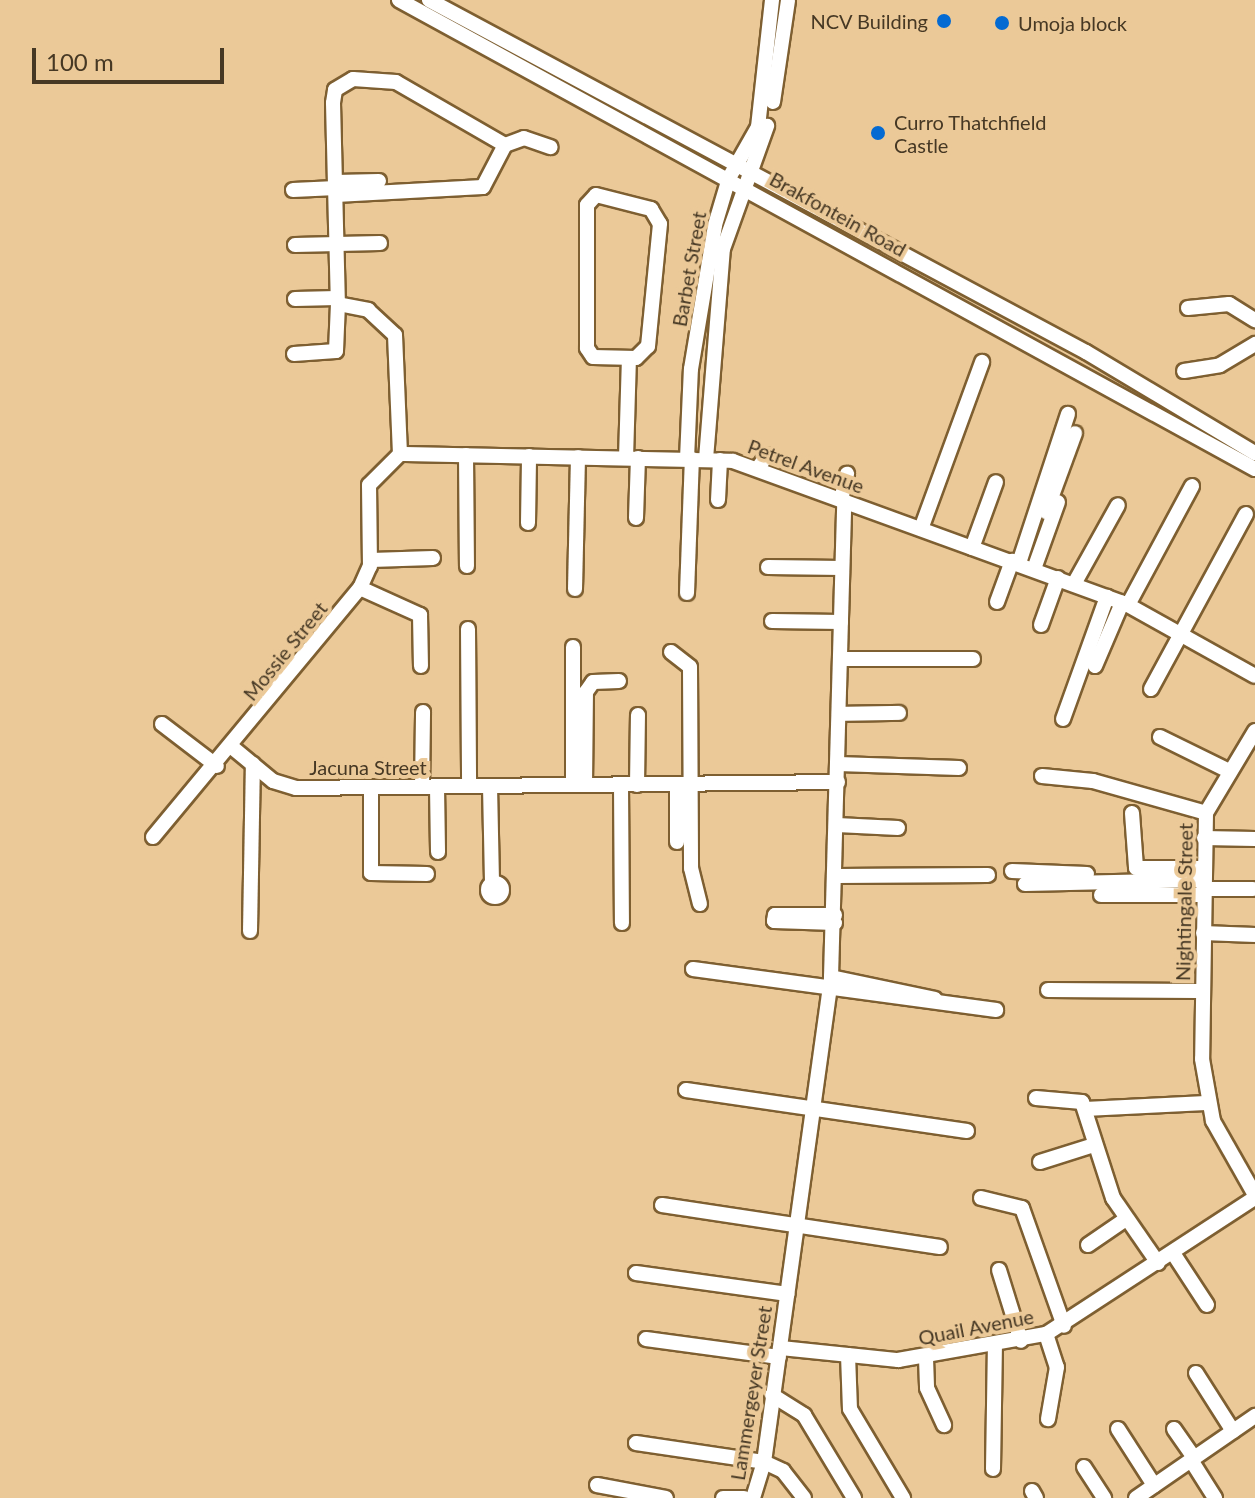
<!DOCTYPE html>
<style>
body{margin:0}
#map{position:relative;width:1255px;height:1498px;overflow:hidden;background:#ebc998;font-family:Lato,sans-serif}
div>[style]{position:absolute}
.roads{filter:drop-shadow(2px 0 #7e5f31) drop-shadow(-2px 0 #7e5f31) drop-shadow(0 2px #7e5f31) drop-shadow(0 -2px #7e5f31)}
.minor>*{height:14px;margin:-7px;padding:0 7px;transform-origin:7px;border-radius:7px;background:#fff}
.minor>.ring{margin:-7px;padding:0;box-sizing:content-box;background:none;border:14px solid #fff;border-radius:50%}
.dots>*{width:22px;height:22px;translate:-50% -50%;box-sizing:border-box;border:4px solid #ebc998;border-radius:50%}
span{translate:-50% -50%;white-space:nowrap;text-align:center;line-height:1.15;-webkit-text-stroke:8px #ebc998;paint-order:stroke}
.poi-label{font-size:20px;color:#463824}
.right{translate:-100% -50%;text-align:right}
.left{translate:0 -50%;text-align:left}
.street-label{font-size:20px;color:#463824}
.scale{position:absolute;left:32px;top:48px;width:192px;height:36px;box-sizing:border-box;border:4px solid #463824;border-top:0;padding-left:10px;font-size:24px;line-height:28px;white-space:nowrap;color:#463824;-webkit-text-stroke:6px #ebc998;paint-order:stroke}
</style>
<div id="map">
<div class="roads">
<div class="minor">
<div style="left:399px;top:0;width:976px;rotate:28.72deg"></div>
<div style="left:429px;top:0;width:745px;rotate:28.18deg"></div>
<div style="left:1086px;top:352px;width:197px;rotate:30.9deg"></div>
<div style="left:773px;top:102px;width:103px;rotate:-81.6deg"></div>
<div style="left:505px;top:145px;width:20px;rotate:-20deg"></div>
<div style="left:524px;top:138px;width:28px;rotate:19deg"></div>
<div style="left:336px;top:182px;width:43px;rotate:-1.3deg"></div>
<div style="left:293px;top:190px;width:43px;rotate:-2.7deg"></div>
<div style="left:336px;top:195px;width:147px;rotate:-3.1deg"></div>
<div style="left:483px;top:187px;width:47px;rotate:-62.4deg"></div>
<div style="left:505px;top:145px;width:126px;rotate:-150deg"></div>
<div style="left:396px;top:82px;width:43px;rotate:-176deg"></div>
<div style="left:353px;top:79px;width:21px;rotate:149deg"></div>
<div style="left:335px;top:90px;width:13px;rotate:99deg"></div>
<div style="left:333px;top:103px;width:201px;rotate:88.6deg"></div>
<div style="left:338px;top:304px;width:31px;rotate:11deg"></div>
<div style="left:368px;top:310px;width:37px;rotate:43deg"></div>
<div style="left:395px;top:335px;width:119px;rotate:87.6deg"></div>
<div style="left:596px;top:195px;width:57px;rotate:14.3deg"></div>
<div style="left:651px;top:209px;width:17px;rotate:59deg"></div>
<div style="left:660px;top:224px;width:123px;rotate:95.6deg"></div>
<div style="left:648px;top:346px;width:17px;rotate:135deg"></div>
<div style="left:636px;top:358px;width:43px;rotate:-178.7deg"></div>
<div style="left:593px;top:357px;width:11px;rotate:-124deg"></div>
<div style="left:587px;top:348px;width:143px;rotate:-90deg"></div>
<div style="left:587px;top:205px;width:13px;rotate:-48deg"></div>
<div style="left:295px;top:245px;width:85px;rotate:-1.3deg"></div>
<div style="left:295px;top:299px;width:42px;rotate:-1.4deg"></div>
<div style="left:1188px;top:308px;width:41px;rotate:-5.6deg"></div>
<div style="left:1229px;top:304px;width:31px;rotate:32deg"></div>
<div style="left:294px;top:354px;width:42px;rotate:-4.1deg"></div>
<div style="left:336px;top:351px;width:47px;rotate:-87.6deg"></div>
<div style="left:1184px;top:371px;width:36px;rotate:-9deg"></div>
<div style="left:1220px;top:365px;width:41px;rotate:-31deg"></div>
<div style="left:466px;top:455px;width:111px;rotate:89.5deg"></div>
<div style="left:626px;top:458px;width:99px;rotate:-88.3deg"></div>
<div style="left:687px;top:459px;width:90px;rotate:-87.5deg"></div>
<div style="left:691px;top:369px;width:146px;rotate:-80.5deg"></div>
<div style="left:715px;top:225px;width:49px;rotate:-73.4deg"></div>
<div style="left:729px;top:178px;width:59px;rotate:-60.4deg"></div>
<div style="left:758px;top:127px;width:128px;rotate:-83.7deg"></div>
<div style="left:706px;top:459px;width:211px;rotate:-85.4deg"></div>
<div style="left:723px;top:249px;width:131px;rotate:-70.3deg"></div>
<div style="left:758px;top:468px;width:16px;rotate:-55deg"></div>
<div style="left:718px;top:500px;width:40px;rotate:-87.1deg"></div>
<div style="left:841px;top:500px;width:27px;rotate:-77deg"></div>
<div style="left:1046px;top:512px;width:84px;rotate:-69.8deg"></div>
<div style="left:636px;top:518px;width:60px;rotate:-88.1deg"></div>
<div style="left:528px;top:523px;width:67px;rotate:-89.1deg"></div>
<div style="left:921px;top:529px;width:178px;rotate:-69.9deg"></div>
<div style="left:972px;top:548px;width:70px;rotate:-70deg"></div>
<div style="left:371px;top:560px;width:62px;rotate:-1.8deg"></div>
<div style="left:1019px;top:563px;width:157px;rotate:-71.8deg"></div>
<div style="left:768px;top:567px;width:74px;rotate:0.8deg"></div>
<div style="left:1034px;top:569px;width:71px;rotate:-70.3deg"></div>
<div style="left:1074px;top:584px;width:90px;rotate:-60.9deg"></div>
<div style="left:360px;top:588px;width:66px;rotate:24.2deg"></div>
<div style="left:420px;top:615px;width:51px;rotate:88.9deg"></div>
<div style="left:575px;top:589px;width:132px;rotate:-88.7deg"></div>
<div style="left:687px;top:593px;width:134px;rotate:-87.9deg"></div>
<div style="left:997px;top:602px;width:44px;rotate:-69.9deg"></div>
<div style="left:1128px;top:605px;width:135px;rotate:-61.7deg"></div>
<div style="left:772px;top:621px;width:69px;rotate:0.8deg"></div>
<div style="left:1041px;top:625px;width:50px;rotate:-70.1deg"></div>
<div style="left:468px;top:629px;width:157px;rotate:89.6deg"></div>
<div style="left:671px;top:652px;width:24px;rotate:38deg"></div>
<div style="left:690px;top:667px;width:201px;rotate:89.7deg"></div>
<div style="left:691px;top:868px;width:37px;rotate:76deg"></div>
<div style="left:841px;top:659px;width:132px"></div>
<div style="left:1095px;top:666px;width:69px;rotate:-66.8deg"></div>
<div style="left:1151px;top:689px;width:199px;rotate:-61.5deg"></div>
<div style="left:839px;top:714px;width:60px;rotate:-1deg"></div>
<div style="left:1063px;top:719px;width:130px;rotate:-70.2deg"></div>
<div style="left:162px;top:724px;width:69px;rotate:37.4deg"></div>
<div style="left:1255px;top:731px;width:96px;rotate:120.9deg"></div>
<div style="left:1206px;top:813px;width:246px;rotate:90.9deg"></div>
<div style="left:1202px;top:1059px;width:63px;rotate:79.9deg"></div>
<div style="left:1213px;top:1121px;width:85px;rotate:60.4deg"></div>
<div style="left:1160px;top:737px;width:75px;rotate:26.2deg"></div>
<div style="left:233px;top:748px;width:52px;rotate:39.5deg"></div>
<div style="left:273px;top:781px;width:24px;rotate:17deg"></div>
<div style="left:296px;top:788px;width:542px;rotate:-0.63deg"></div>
<div style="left:838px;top:764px;width:121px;rotate:1.9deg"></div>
<div style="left:1042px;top:776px;width:51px;rotate:5.6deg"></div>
<div style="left:1093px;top:781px;width:117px;rotate:15.8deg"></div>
<div style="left:573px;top:785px;width:138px;rotate:-90deg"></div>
<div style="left:585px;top:785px;width:93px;rotate:-89.4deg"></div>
<div style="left:586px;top:692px;width:12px;rotate:-55deg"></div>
<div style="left:593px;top:682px;width:26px;rotate:-2deg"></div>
<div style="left:621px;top:785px;width:138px;rotate:89.6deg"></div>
<div style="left:637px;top:785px;width:70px;rotate:-89.2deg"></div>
<div style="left:490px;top:786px;width:98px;rotate:88.8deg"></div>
<div style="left:371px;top:787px;width:86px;rotate:90deg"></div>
<div style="left:371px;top:873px;width:56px;rotate:1deg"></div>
<div style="left:422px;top:787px;width:75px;rotate:-89.2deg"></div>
<div style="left:437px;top:787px;width:65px;rotate:89.1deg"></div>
<div style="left:1132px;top:813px;width:55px;rotate:85.8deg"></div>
<div style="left:1136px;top:868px;width:67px"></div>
<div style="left:837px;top:825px;width:61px;rotate:2.8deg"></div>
<div style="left:153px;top:837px;width:324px;rotate:-50.3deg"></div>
<div style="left:360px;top:588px;width:24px;rotate:-66deg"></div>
<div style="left:370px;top:566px;width:81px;rotate:-90.7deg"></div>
<div style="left:369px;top:485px;width:44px;rotate:-45deg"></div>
<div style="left:400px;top:454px;width:333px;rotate:1.2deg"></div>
<div style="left:733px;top:461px;width:420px;rotate:20deg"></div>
<div style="left:1128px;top:605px;width:145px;rotate:29.2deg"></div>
<div style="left:1204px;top:838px;width:51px;rotate:1.1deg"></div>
<div style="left:677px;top:842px;width:57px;rotate:-90deg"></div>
<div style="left:1012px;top:871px;width:75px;rotate:2.3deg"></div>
<div style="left:837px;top:876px;width:151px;rotate:-0.4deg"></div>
<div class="ring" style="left:488px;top:883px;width:0;height:0"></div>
<div style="left:1025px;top:884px;width:178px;rotate:-1.3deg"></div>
<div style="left:1203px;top:889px;width:50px"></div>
<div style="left:1101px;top:895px;width:102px"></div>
<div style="left:835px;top:923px;width:61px;rotate:-178.1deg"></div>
<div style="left:774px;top:921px;width:6px;rotate:-81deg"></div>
<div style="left:775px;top:915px;width:60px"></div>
<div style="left:250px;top:931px;width:167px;rotate:-89deg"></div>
<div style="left:1203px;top:933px;width:52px;rotate:2.2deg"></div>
<div style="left:693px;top:969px;width:306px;rotate:7.7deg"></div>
<div style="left:831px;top:977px;width:106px;rotate:11.9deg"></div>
<div style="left:1048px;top:990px;width:155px;rotate:0.4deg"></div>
<div style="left:686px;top:1090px;width:284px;rotate:8.3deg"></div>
<div style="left:1036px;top:1098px;width:46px;rotate:5deg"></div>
<div style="left:1082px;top:1102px;width:101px;rotate:72.1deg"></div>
<div style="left:1113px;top:1198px;width:79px;rotate:55.3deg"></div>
<div style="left:1085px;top:1109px;width:121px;rotate:-2.8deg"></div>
<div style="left:1040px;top:1162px;width:57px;rotate:-17.5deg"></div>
<div style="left:981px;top:1198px;width:42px;rotate:13.7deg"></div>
<div style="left:1022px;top:1208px;width:125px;rotate:70.4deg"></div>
<div style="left:662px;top:1205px;width:281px;rotate:8.6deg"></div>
<div style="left:1088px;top:1245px;width:46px;rotate:-34.4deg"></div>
<div style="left:1173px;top:1253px;width:62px;rotate:56.8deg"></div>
<div style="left:999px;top:1270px;width:74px;rotate:72.8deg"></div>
<div style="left:636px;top:1273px;width:153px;rotate:7.9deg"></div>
<div style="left:1046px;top:1334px;width:35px;rotate:72deg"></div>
<div style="left:1057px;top:1367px;width:53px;rotate:99.8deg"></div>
<div style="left:646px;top:1339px;width:134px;rotate:7.7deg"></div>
<div style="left:781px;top:1348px;width:118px;rotate:5.9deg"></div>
<div style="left:898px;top:1360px;width:150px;rotate:-10deg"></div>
<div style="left:1046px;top:1334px;width:249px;rotate:-33.1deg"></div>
<div style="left:848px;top:1355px;width:54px;rotate:87.9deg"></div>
<div style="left:850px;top:1409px;width:104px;rotate:59.2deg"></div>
<div style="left:926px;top:1358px;width:30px;rotate:88deg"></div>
<div style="left:927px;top:1388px;width:41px;rotate:65.3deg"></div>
<div style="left:1196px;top:1373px;width:69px;rotate:57.5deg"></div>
<div style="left:772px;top:1395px;width:38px;rotate:32deg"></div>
<div style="left:804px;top:1415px;width:97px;rotate:58.9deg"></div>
<div style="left:1118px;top:1429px;width:67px;rotate:57.3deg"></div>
<div style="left:1174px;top:1429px;width:35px;rotate:55deg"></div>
<div style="left:636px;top:1443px;width:129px;rotate:8.4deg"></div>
<div style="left:764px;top:1462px;width:21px;rotate:25deg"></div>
<div style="left:783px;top:1471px;width:34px;rotate:52deg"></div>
<div style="left:1191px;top:1460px;width:45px;rotate:57.7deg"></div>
<div style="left:1084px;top:1467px;width:37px;rotate:57deg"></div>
<div style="left:993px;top:1469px;width:123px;rotate:-89.1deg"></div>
<div style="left:597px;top:1485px;width:70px;rotate:10.7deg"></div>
<div style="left:1032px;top:1491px;width:8px;rotate:60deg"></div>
<div style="left:723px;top:1498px;width:21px"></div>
<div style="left:753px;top:1498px;width:38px;rotate:-73deg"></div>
<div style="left:764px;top:1462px;width:490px;rotate:-82.1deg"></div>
<div style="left:831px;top:977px;width:476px;rotate:-88.4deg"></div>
<div style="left:1136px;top:1498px;width:145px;rotate:-34.6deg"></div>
</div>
</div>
<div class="dots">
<div style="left:944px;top:21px;background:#046ad2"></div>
<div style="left:1002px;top:23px;background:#046ad2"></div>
<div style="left:878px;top:133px;background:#046ad2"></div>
</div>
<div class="poi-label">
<span class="right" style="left:928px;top:21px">NCV Building</span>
<span class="left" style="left:1018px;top:23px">Umoja block</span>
<span class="left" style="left:894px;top:134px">Curro Thatchfield<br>Castle</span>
</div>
<div class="street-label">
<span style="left:838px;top:214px;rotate:29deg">Brakfontein Road</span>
<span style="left:689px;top:269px;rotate:-80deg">Barbet Street</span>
<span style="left:806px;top:466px;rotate:20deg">Petrel Avenue</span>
<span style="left:285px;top:651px;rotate:-51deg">Mossie Street</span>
<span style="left:368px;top:767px">Jacuna Street</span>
<span style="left:1184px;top:902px;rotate:-89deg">Nightingale Street</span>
<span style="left:976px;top:1327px;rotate:-11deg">Quail Avenue</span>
<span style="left:751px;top:1393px;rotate:-81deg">Lammergeyer Street</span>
</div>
<div class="scale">100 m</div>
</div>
